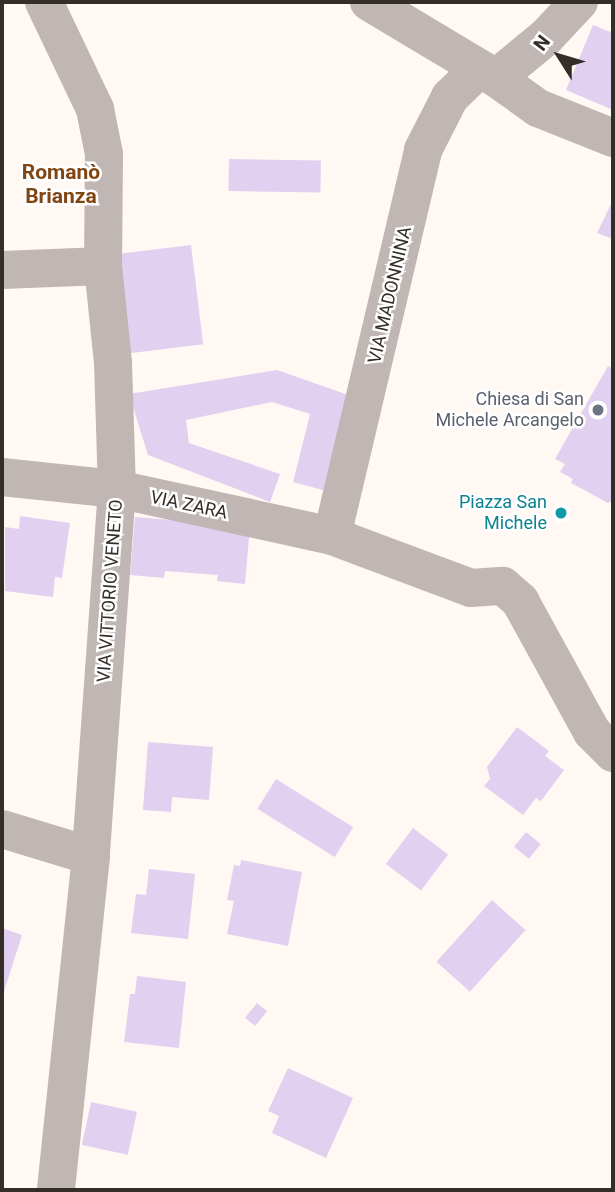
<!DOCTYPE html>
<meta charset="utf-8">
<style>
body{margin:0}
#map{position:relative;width:615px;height:1192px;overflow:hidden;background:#fff8f3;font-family:Roboto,sans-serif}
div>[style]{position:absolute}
.building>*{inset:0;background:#e2d0f0;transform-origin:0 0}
.minor>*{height:38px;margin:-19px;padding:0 19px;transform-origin:19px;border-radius:19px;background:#c0b6b4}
.dots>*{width:19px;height:19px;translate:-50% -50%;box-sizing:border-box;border:4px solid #fff;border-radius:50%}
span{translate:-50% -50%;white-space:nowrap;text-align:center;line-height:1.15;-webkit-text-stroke:5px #fff;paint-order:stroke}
.street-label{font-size:18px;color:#342e29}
.worship-label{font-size:18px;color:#5b616d}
.right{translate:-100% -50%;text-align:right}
.culture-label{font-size:18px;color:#0d838f}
.quarter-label{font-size:21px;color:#7f4513;font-weight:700}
.frame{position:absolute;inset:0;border:4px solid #342e29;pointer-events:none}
.north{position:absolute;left:524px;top:21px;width:70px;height:70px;-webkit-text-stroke:5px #fff;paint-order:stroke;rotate:307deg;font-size:19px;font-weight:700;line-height:28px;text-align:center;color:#342e29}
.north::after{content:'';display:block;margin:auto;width:24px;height:32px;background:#342e29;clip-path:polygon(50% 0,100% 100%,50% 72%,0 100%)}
</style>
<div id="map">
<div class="building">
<div style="clip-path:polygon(593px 25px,613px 33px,613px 110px,566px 90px)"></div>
<div style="left:229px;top:159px;width:92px;height:32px;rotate:1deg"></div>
<div style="clip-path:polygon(613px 200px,613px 239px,597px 233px)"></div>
<div style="left:191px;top:245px;width:100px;height:78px;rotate:83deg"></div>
<div style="clip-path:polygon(608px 366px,613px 369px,613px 501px,608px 503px,571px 483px,573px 479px,560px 472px,565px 464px,555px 459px)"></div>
<div style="clip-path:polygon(277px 370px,354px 397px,330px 492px,293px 482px,310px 414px,272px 402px,186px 420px,189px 443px,280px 474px,270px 502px,148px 455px,129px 394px)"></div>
<div style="clip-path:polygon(20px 516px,70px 523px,62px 578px,55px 577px,53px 597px,5px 591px,5px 527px,19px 529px)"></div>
<div style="clip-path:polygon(135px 517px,250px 526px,245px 584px,217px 581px,218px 575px,165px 571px,164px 578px,130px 575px)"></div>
<div style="clip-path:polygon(517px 727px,549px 751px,545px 756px,564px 770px,541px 801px,536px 798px,523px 815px,484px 786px,490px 779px,487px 767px)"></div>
<div style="clip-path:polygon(148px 742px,213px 747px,209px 800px,172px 797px,171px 812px,143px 810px)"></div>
<div style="left:276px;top:779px;width:91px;height:35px;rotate:32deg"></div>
<div style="left:413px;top:828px;width:44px;height:45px;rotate:37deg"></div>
<div style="left:526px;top:832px;width:19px;height:19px;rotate:39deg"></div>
<div style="clip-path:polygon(241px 860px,302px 872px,288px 946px,227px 934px,234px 901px,227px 900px,234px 865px,240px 866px)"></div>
<div style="clip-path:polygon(149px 869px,195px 874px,188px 939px,131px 933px,136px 894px,146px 895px)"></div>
<div style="left:492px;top:900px;width:45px;height:83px;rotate:42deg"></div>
<div style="clip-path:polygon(2px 928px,22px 935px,2px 998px)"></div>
<div style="clip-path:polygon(137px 976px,186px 982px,179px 1048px,124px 1042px,130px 994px,135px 994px)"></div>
<div style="left:257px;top:1003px;width:13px;height:19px;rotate:39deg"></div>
<div style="clip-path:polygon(288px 1068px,353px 1098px,326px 1158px,272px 1133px,279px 1116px,268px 1111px)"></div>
<div style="left:91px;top:1102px;width:47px;height:44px;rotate:12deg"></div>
</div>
<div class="minor">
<div style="left:44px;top:2px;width:119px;rotate:64.5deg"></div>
<div style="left:95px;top:109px;width:46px;rotate:78.7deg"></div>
<div style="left:104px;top:154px;width:112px;rotate:90.5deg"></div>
<div style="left:103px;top:266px;width:98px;rotate:84.1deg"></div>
<div style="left:113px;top:363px;width:126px;rotate:88.2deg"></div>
<div style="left:117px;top:489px;width:368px;rotate:94.1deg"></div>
<div style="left:91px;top:856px;width:336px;rotate:96deg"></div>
<div style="left:369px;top:2px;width:148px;rotate:30.9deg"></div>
<div style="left:496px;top:78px;width:52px;rotate:35.5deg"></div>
<div style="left:538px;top:108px;width:81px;rotate:21.8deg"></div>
<div style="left:496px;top:78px;width:65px;rotate:-39.4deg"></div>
<div style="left:546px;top:37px;width:48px;rotate:-46.7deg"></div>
<div style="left:2px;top:270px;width:101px;rotate:-2.3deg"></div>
<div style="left:2px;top:477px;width:116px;rotate:6deg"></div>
<div style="left:117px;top:489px;width:220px;rotate:12.3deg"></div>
<div style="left:332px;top:536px;width:148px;rotate:20.5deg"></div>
<div style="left:471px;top:588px;width:32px;rotate:-4deg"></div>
<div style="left:503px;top:586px;width:23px;rotate:41deg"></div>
<div style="left:520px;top:601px;width:149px;rotate:61.2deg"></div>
<div style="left:592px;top:732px;width:30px;rotate:45deg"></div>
<div style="left:332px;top:536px;width:397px;rotate:-76.7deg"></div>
<div style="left:423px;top:150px;width:59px;rotate:-63deg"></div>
<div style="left:450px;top:97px;width:40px;rotate:-44deg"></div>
<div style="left:2px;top:829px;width:93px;rotate:16.9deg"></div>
</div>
<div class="dots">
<div style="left:598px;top:410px;background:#6b7280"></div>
<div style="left:561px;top:513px;background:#0f9aa8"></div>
</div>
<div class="street-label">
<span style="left:390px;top:295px;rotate:-77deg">VIA MADONNINA</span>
<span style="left:189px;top:505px;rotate:12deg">VIA ZARA</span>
<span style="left:110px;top:591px;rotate:-86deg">VIA VITTORIO VENETO</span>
</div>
<div class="worship-label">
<span class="right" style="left:584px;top:410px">Chiesa di San<br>Michele Arcangelo</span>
</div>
<div class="culture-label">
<span class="right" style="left:547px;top:513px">Piazza San<br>Michele</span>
</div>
<div class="quarter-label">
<span style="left:61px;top:184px">Romanò<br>Brianza</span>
</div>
<div class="frame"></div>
<div class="north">N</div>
</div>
